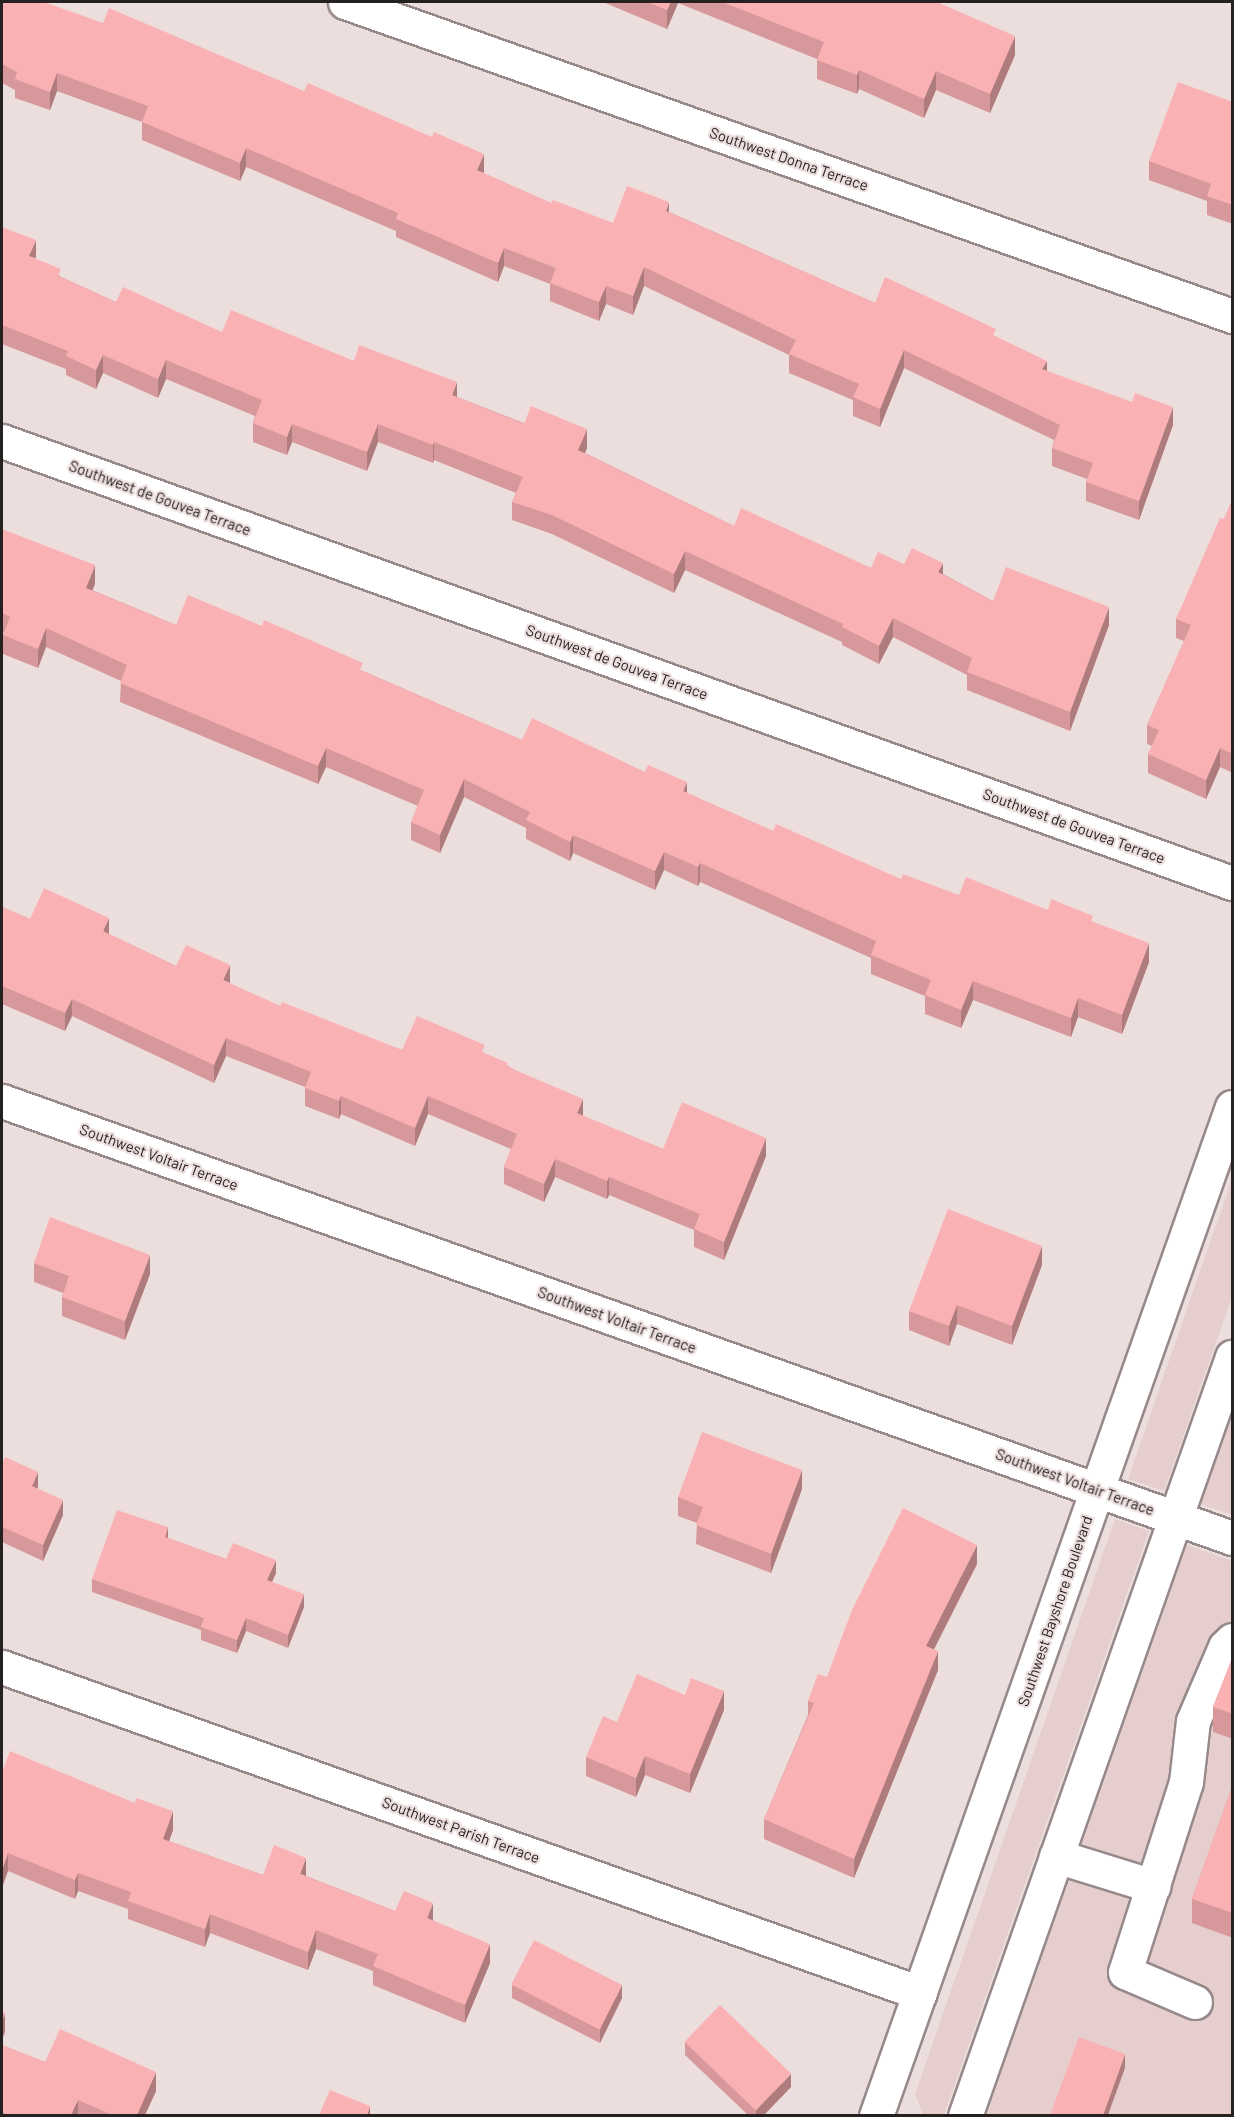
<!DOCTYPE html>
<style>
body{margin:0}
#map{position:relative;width:1234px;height:2117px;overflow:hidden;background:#eddede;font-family:Barlow,sans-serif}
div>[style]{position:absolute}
.built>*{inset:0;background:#e6cece}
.roads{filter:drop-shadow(2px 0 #97898a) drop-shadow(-2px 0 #97898a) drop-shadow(0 2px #97898a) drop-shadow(0 -2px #97898a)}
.minor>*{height:33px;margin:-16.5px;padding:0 16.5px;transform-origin:16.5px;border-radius:16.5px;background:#fff}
.major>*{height:33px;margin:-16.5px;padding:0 16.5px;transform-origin:16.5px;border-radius:16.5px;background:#fff}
.wall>*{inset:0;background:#d7989b}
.shaded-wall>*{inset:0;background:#af7c7e}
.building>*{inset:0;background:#fab1b4;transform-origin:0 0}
span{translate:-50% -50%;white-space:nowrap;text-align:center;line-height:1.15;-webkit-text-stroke:4.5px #eddede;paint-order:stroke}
.street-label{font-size:15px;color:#262121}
.frame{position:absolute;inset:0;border:3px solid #262121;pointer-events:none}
</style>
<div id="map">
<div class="built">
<div style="clip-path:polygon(1232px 1179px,1232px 1297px,1164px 1491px,1128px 1479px)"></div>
<div style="clip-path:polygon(1232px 1416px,1232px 1515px,1201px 1504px)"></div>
<div style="clip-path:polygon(1115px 1519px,1149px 1531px,944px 2115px,923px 2115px,915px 2094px)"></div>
<div style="clip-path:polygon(1187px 1545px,1232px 1561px,1232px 2115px,986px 2116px)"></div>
</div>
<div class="roads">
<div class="minor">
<div style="left:345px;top:2px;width:941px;rotate:19.49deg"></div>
<div style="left:2px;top:441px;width:1307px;rotate:19.77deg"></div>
<div style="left:2px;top:1101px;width:1305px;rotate:19.56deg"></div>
<div style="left:2px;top:1667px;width:974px;rotate:19.55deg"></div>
<div style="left:1056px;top:1856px;width:102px;rotate:17.2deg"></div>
<div style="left:1195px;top:2002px;width:76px;rotate:-156.8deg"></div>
<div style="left:1125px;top:1972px;width:200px;rotate:-72.2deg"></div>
<div style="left:1186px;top:1782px;width:61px;rotate:-83.5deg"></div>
<div style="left:1193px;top:1721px;width:81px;rotate:-66.6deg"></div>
<div style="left:1225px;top:1647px;width:10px;rotate:-45deg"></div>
</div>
<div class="major">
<div style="left:876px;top:2116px;width:1070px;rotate:-70.57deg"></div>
<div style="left:965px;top:2116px;width:805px;rotate:-70.62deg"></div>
</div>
</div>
<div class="wall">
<div style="clip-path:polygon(2px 2px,483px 173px,551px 203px,613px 223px,669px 212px,875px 303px,996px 337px,1047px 371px,1173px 425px,1139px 520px,1086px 501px,1086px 482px,1087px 479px,1052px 466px,1052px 448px,1054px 440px,904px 368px,880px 427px,853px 416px,853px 400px,789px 373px,789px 355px,644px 286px,633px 315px,606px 304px,599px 321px,550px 301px,550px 284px,504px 266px,498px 282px,396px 237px,396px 231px,246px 167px,240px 181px,142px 140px,142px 122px,57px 91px,50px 110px,15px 98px,15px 90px,2px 83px)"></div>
<div style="clip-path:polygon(603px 2px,937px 2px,1015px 55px,990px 113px,936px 90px,924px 118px,859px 89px,857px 94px,817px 79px,817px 59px,678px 3px,667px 29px)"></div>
<div style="clip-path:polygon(1233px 102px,1233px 224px,1207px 215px,1207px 201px,1149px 180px,1149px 161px)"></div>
<div style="clip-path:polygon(2px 227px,36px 259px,61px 277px,116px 302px,222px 332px,354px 361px,457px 397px,587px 448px,585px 453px,734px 526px,871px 568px,904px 564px,943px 574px,993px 601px,1109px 625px,1070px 731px,967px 690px,967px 675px,893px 637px,879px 664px,842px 645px,842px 642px,685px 570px,674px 593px,552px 534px,512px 520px,512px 502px,516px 493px,434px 460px,433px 463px,378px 442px,367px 471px,292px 442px,287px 455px,253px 442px,253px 423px,255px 416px,166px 379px,158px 398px,103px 373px,96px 389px,66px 375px,66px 369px,2px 344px)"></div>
<div style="clip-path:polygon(1233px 498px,1233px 773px,1220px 767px,1206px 799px,1148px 773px,1148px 754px,1152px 746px,1147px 744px,1147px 725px,1184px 641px,1176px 638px,1176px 619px,1224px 519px)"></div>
<div style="clip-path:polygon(2px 529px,95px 584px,92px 590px,176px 625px,363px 671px,522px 740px,687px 793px,773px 831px,901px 879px,959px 895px,1048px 910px,1093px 922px,1149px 962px,1122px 1034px,1078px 1017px,1071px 1037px,973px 1000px,961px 1028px,925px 1014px,925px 996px,871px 974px,871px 958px,700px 882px,698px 886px,664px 870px,655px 890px,573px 853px,570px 861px,526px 839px,526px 828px,464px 797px,440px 853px,411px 840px,411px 822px,418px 806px,326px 767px,318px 784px,120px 702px,121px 681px,46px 647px,38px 668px,3px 654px,3px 635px,4px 633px,2px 632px)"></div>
<div style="clip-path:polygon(2px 907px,30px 919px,109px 934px,176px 966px,230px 984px,280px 1006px,402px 1050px,485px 1054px,508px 1066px,583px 1116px,663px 1149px,766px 1156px,724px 1260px,694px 1247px,694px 1230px,609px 1195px,607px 1199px,555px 1177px,544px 1202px,504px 1184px,504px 1167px,511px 1149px,428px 1114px,415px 1146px,341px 1114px,339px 1119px,305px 1106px,305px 1087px,226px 1056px,214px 1083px,72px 1016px,65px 1031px,2px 1004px)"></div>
<div style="clip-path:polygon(34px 1263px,150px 1274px,125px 1340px,62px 1316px,62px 1297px,63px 1293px,34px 1282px)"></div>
<div style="clip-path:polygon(1042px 1265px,1012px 1345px,957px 1324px,949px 1346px,909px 1330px,909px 1311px)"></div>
<div style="clip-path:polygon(2px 1465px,38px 1487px,37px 1488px,63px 1515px,43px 1561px,2px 1542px)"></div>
<div style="clip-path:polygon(802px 1489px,771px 1573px,696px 1544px,697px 1523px,678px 1516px,678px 1497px)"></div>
<div style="clip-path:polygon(168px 1538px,226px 1559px,276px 1573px,272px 1582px,304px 1607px,288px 1648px,246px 1631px,237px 1653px,201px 1640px,201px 1630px,92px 1592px,92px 1579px)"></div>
<div style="clip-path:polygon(977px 1564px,934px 1649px,938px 1670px,854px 1878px,764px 1839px,764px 1819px,808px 1715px,808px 1701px,827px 1677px)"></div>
<div style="clip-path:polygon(1233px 1656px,1233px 1739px,1213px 1732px,1213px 1707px)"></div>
<div style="clip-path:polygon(685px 1695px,724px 1710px,690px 1793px,645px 1775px,636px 1797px,586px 1776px,586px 1757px,617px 1722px)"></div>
<div style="clip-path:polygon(2px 1769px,173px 1830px,169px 1841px,263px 1875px,306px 1876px,395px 1911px,433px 1921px,490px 1963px,465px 2023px,373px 1985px,373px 1971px,316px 1949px,308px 1970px,210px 1933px,205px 1947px,128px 1919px,128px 1909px,78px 1891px,75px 1899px,8px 1871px)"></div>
<div style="clip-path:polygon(1233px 1784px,1233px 1938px,1192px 1923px,1192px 1899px)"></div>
<div style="clip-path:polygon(512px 1985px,622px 1998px,600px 2043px,512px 1998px)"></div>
<div style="clip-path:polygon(685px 2042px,791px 2087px,764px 2115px,748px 2115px,685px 2055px)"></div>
<div style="clip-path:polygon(2px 2045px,45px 2062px,156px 2091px,145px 2115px,2px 2115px)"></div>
</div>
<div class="shaded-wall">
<div style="clip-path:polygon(671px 2px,678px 2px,678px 3px,667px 29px,667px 10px)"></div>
<div style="clip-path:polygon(1015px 36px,1015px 55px,990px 113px,990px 94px)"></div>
<div style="clip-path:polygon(859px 70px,859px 89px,857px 94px,857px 75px)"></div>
<div style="clip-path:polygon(936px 71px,936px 90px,924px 118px,924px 99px)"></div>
<div style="clip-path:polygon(57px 73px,57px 91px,50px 110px,50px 92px)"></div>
<div style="clip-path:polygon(246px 148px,246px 167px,240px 181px,240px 163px)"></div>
<div style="clip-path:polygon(484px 154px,484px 172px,477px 188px,477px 170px)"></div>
<div style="clip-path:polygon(669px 202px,669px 220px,666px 211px)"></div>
<div style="clip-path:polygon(36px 240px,36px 258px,29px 256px)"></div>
<div style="clip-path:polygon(504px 248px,504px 266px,498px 282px,498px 263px)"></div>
<div style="clip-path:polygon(644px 267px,644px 286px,633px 315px,633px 296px)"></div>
<div style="clip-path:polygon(606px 286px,606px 304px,599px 321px,599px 302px)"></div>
<div style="clip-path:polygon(904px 350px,904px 368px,880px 427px,880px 409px)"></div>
<div style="clip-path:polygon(103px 355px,103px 373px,96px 389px,96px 370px)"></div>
<div style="clip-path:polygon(166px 360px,166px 379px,158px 398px,158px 379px)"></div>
<div style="clip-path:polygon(1047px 361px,1047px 379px,1042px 369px)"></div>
<div style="clip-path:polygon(457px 382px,457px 401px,452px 395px)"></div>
<div style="clip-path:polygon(1173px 407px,1173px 425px,1139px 520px,1139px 501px)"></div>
<div style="clip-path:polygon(292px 424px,292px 442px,287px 455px,287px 437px)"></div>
<div style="clip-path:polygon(378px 424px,378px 442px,367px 471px,367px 452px)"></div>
<div style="clip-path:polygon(587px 429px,587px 448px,578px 469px,578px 450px)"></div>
<div style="clip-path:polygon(434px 442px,434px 460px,433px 463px,433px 445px)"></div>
<div style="clip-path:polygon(685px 551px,685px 570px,674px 593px,674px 574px)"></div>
<div style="clip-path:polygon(943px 563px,943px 582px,938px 572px)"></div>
<div style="clip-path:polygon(95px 565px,95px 584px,86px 606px,86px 588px)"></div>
<div style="clip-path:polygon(1109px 607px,1109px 625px,1070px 731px,1070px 712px)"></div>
<div style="clip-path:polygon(893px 618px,893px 637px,879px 664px,879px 646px)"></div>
<div style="clip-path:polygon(46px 628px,46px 647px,38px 668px,38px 649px)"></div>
<div style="clip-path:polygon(326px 748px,326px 767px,318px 784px,318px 766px)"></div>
<div style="clip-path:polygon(1220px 748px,1220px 767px,1206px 799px,1206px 780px)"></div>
<div style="clip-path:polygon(464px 779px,464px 797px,440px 853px,440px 835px)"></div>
<div style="clip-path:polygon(687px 782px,687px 801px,683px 791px)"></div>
<div style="clip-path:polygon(573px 835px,573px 853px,570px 861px,570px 842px)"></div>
<div style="clip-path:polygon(664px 852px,664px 870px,655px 890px,655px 871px)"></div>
<div style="clip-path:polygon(700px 863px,700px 882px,698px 886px,698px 867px)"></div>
<div style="clip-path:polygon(109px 918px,109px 936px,103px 931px)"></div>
<div style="clip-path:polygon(1149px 943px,1149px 962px,1122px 1034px,1122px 1015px)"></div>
<div style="clip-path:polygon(230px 965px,230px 983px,223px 980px)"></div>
<div style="clip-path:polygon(973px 981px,973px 1000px,961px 1028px,961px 1010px)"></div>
<div style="clip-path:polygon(1078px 998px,1078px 1017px,1071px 1037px,1071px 1018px)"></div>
<div style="clip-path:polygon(72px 999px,72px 1016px,65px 1031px,65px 1013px)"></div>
<div style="clip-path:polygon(226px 1038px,226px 1056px,214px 1083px,214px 1065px)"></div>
<div style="clip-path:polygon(341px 1096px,341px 1114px,339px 1119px,339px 1101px)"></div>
<div style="clip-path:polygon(428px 1096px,428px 1114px,415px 1146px,415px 1128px)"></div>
<div style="clip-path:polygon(583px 1099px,583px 1117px,577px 1113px)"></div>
<div style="clip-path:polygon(766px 1138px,766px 1156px,724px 1260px,724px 1242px)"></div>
<div style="clip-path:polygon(555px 1159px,555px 1177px,544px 1202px,544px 1184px)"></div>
<div style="clip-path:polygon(609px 1177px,609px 1195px,607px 1199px,607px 1181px)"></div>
<div style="clip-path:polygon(1042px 1246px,1042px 1265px,1012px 1345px,1012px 1326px)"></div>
<div style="clip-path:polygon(150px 1255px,150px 1274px,125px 1340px,125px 1321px)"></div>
<div style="clip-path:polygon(957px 1305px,957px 1324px,949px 1346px,949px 1326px)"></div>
<div style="clip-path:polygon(802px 1470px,802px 1489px,771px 1573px,771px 1554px)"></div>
<div style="clip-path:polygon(38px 1472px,38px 1487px,32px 1501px,32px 1486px)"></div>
<div style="clip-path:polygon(63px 1500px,63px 1515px,43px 1561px,43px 1545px)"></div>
<div style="clip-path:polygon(168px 1527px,168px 1540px,165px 1537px)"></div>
<div style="clip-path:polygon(977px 1545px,977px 1564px,926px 1665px,926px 1646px)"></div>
<div style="clip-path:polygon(276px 1560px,276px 1573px,267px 1593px,267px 1580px)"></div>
<div style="clip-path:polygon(304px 1594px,304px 1607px,288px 1648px,288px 1635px)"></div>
<div style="clip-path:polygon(246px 1618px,246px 1631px,237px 1653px,237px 1640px)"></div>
<div style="clip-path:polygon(938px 1651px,938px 1670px,854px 1878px,854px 1859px)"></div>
<div style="clip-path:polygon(724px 1691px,724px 1710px,690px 1793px,690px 1774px)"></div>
<div style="clip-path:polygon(645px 1756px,645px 1775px,636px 1797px,636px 1778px)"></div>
<div style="clip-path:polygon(173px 1811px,173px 1830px,163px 1858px,163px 1839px)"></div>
<div style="clip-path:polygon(8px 1853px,8px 1871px,2px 1888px,2px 1870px)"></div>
<div style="clip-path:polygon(306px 1858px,306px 1876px,300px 1874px)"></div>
<div style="clip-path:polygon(78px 1873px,78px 1891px,75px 1899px,75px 1880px)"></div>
<div style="clip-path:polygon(433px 1903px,433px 1922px,427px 1918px)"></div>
<div style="clip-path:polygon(210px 1914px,210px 1933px,205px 1947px,205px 1929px)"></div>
<div style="clip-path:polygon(316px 1930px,316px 1949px,308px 1970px,308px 1952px)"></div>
<div style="clip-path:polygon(490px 1944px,490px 1963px,465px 2023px,465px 2005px)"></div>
<div style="clip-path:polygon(622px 1985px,622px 1998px,600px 2043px,600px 2030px)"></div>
<div style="clip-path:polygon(5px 2013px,5px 2032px,2px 2040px,2px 2021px)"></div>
<div style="clip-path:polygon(1125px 2054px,1125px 2068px,1108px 2115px,1103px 2115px)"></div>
<div style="clip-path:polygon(156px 2072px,156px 2091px,145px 2115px,137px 2115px)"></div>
<div style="clip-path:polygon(791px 2074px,791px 2087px,764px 2115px,756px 2115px,756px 2110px)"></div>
<div style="clip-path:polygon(78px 2100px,78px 2115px,71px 2115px)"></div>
<div style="clip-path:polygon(370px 2106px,370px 2115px,367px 2115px)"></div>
</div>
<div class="building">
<div style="clip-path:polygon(2px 2px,44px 2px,103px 23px,109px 8px,304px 91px,308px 83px,432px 137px,434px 132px,484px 154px,477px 170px,551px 203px,553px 200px,613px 223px,627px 186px,669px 202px,666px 211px,875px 303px,885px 277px,996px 329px,993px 335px,1047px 361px,1042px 369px,1132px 402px,1135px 393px,1173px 407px,1139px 501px,1086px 482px,1093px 463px,1052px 448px,1060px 425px,904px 350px,880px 409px,853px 397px,859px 384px,789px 354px,796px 340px,644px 267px,633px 296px,606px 286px,599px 302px,550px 283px,556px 268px,504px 248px,498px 263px,396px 219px,398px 213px,246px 148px,240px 163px,142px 122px,148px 106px,57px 73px,50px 92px,15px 79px,17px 72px,2px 64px)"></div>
<div style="clip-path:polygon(647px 2px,671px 2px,667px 10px)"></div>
<div style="clip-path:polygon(722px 2px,937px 2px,1015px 36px,990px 94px,936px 71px,924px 99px,859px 70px,857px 75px,817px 60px,824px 42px)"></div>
<div style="clip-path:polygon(1178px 82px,1233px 102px,1233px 205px,1207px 196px,1211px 184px,1149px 161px)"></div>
<div style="clip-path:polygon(2px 227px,36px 240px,29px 256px,61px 269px,58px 276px,116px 302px,123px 287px,222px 332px,231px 310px,354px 361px,359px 345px,457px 382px,452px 395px,524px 424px,531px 406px,587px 429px,578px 450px,734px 526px,741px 508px,871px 568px,878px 552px,904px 564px,912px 548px,943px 563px,938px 572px,993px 601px,1006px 567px,1109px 607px,1070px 712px,967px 672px,972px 658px,893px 618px,879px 646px,842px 627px,843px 624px,685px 551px,674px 574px,552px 515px,512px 502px,523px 477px,434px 442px,433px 445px,378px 424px,367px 452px,292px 424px,287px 437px,253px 423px,262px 400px,166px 360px,158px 379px,103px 355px,96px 370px,66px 356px,68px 351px,2px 325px)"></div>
<div style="clip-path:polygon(1233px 498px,1233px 754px,1220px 748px,1206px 780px,1148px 754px,1159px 730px,1147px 725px,1191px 625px,1176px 619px,1220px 518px,1224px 519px)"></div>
<div style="clip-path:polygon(2px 529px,95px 565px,86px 588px,176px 625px,188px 595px,262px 626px,264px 620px,363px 663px,360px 670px,522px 740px,532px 718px,645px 772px,648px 765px,687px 782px,683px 791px,773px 831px,776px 824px,901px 879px,903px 874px,959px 895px,966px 877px,1048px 910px,1051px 899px,1093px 916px,1091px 921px,1149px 943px,1122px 1015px,1078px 998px,1071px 1018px,973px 981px,961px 1010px,925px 995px,931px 980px,871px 955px,876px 941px,700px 863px,698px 867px,664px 852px,655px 871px,573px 835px,570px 842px,526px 820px,530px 812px,464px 779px,440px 835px,411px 822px,424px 790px,326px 748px,318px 766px,120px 683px,127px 665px,46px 628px,38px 649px,3px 635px,10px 617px,2px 613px)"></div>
<div style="clip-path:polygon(44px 888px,109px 918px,103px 931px,176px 966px,186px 945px,230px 965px,223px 980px,280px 1006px,282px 1002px,402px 1050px,417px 1016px,485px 1045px,482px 1052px,508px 1063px,506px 1066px,583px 1099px,577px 1113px,663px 1149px,682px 1102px,766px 1138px,724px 1242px,694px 1229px,700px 1214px,609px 1177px,607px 1181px,555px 1159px,544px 1184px,504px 1167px,517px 1134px,428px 1096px,415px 1128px,341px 1096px,339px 1101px,305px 1088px,311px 1072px,226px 1038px,214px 1065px,72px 999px,65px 1013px,2px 986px,2px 907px,30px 919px)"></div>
<div style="clip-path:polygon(948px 1209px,1042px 1246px,1012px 1326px,957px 1305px,949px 1326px,909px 1311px)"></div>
<div style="clip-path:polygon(50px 1217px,150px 1255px,125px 1321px,62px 1297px,69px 1276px,34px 1263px)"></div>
<div style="clip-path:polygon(702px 1432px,802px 1470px,771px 1554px,696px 1525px,703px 1507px,678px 1497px)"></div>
<div style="clip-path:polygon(5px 1457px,38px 1472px,32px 1486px,63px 1500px,43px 1545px,2px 1527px,2px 1465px)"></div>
<div style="clip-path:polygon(903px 1508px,977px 1545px,926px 1646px,938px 1651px,854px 1859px,764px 1819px,814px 1703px,808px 1701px,818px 1674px,827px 1677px,852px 1610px)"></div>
<div style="clip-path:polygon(117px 1510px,168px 1527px,165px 1537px,226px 1559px,233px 1543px,276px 1560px,267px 1580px,304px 1594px,288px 1635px,246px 1618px,237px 1640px,201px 1627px,204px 1618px,92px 1579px)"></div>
<div style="clip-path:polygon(1233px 1656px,1233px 1714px,1213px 1707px)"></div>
<div style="clip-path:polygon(637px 1674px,685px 1695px,691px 1678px,724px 1691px,690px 1774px,645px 1756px,636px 1778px,586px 1757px,603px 1716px,617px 1722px)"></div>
<div style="clip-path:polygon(10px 1751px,135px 1803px,136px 1798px,173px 1811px,163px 1839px,263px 1875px,274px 1845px,306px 1858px,300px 1874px,395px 1911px,404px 1891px,433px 1903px,427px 1918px,490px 1944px,465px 2005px,373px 1966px,378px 1954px,316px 1930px,308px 1952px,210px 1914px,205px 1929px,128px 1901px,131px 1892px,78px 1873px,75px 1880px,8px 1853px,2px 1870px,2px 1769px,3px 1770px)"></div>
<div style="clip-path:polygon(1233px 1784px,1233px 1913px,1192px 1899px)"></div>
<div style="left:534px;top:1940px;width:99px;height:50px;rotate:27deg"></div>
<div style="left:720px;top:2005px;width:99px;height:51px;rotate:44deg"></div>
<div style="clip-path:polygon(2px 2011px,5px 2013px,2px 2021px)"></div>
<div style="clip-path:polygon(60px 2029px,156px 2072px,137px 2115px,112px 2115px,78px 2100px,71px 2115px,9px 2115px,2px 2112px,2px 2045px,45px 2062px)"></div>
<div style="clip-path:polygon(1079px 2037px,1125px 2054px,1103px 2115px,1050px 2115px)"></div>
<div style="clip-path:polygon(330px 2090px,370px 2106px,367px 2115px,319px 2115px)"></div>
</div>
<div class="street-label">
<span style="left:789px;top:159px;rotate:19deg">Southwest Donna Terrace</span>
<span style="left:160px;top:498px;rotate:20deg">Southwest de Gouvea Terrace</span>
<span style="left:617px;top:662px;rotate:20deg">Southwest de Gouvea Terrace</span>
<span style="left:1074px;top:826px;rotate:20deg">Southwest de Gouvea Terrace</span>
<span style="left:159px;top:1157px;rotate:20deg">Southwest Voltair Terrace</span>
<span style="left:617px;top:1320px;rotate:20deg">Southwest Voltair Terrace</span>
<span style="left:1075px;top:1482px;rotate:20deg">Southwest Voltair Terrace</span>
<span style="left:1055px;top:1611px;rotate:-71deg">Southwest Bayshore Boulevard</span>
<span style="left:461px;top:1830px;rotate:20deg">Southwest Parish Terrace</span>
</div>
<div class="frame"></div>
</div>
